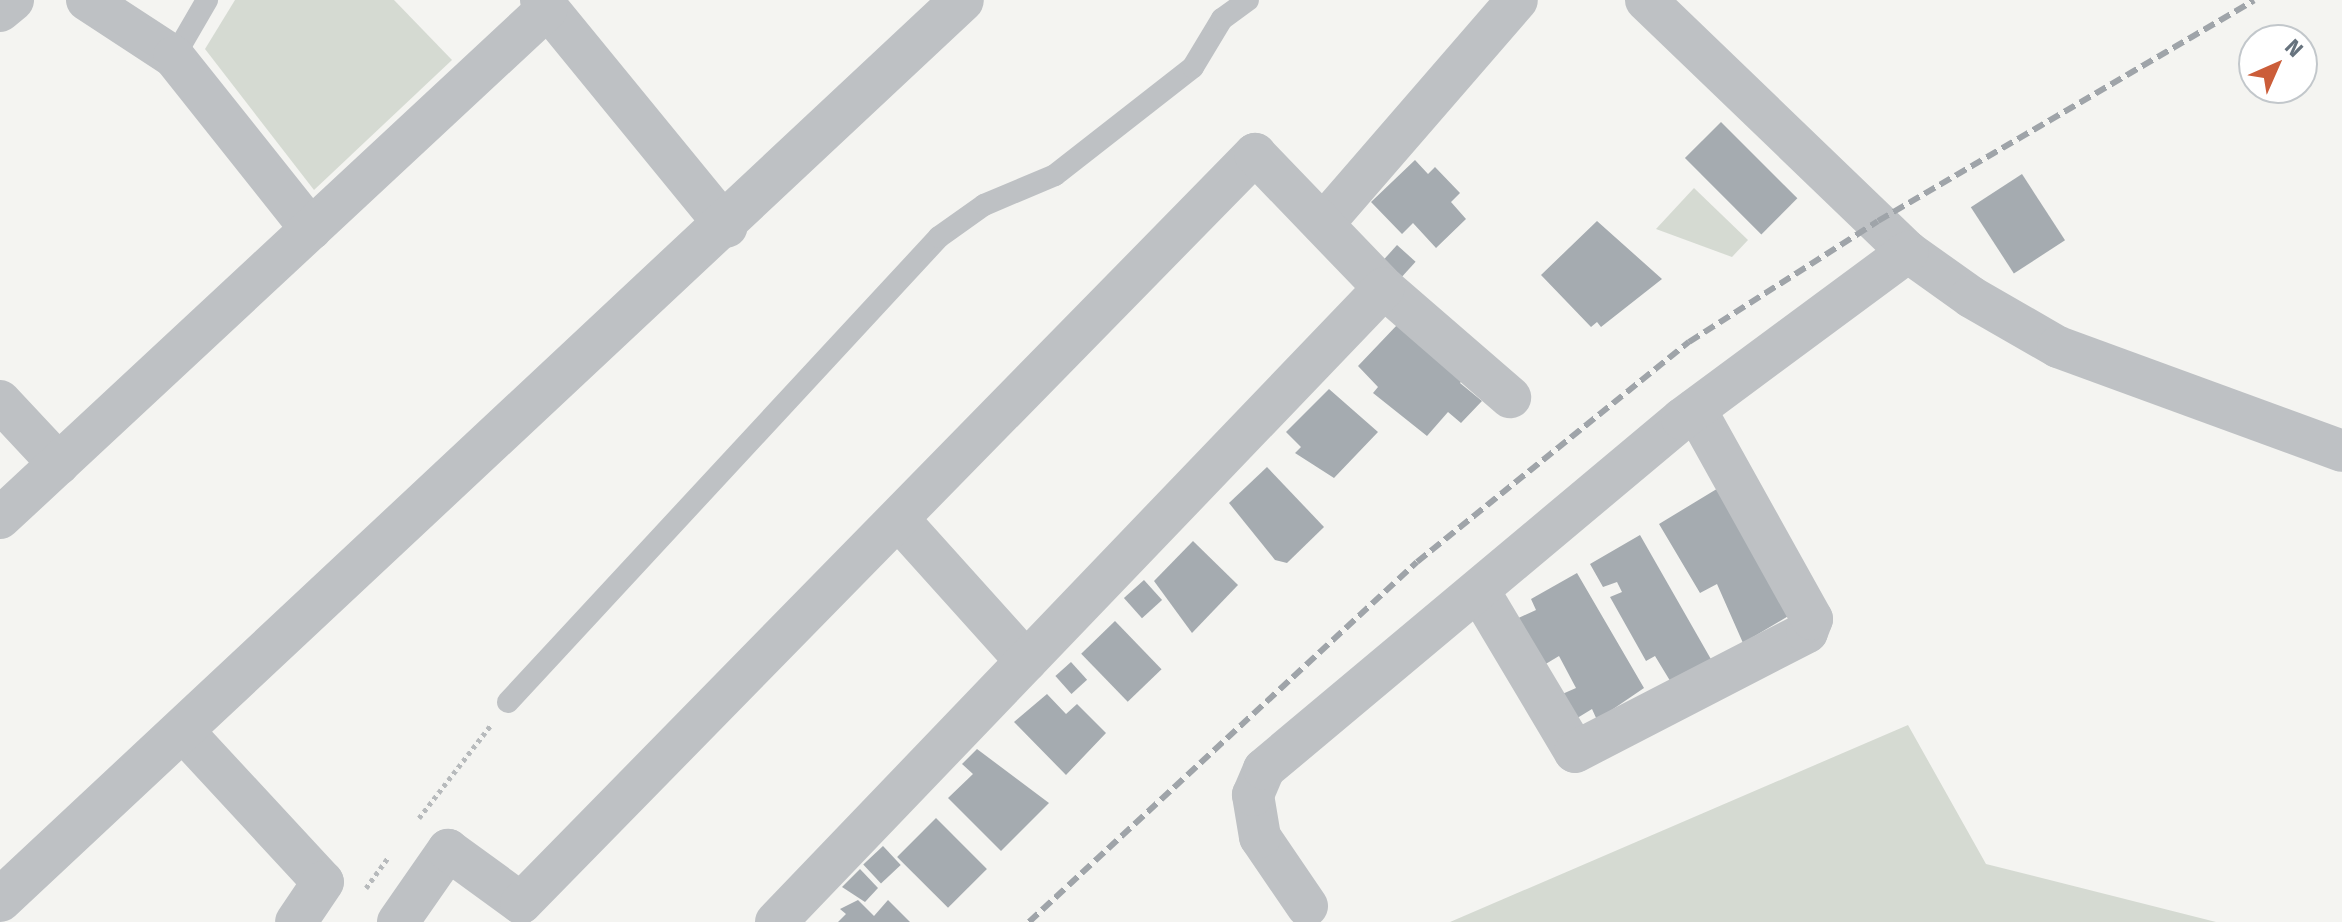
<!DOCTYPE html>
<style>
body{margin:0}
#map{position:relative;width:2342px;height:922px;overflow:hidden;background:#f4f4f1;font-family:"Fira Sans",sans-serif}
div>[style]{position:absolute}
.green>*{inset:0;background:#d5dad2}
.building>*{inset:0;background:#a5abb0;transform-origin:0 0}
.path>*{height:5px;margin-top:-2.5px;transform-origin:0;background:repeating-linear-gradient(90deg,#b7babc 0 4px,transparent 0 8px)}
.service>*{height:22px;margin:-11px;padding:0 11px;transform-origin:11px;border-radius:11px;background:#bec1c4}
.minor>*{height:42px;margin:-21px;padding:0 21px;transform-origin:21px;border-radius:21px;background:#bec1c4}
.tertiary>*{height:44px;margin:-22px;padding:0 22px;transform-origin:22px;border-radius:22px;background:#bec1c4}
.rail>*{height:6px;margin-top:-3px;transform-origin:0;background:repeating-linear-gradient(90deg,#9fa4a9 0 12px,transparent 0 18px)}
span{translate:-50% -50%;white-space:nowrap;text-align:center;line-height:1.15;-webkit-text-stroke:8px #fff;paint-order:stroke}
.north{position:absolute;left:2238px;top:24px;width:80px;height:80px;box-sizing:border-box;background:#fff;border:2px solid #c2c7cb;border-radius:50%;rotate:45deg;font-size:22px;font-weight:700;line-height:32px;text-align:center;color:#67737e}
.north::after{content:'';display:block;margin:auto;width:28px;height:36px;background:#cb5d39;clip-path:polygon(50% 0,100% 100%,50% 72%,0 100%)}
</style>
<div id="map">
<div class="green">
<div style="clip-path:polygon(235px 0,394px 0,452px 60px,314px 190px,205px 49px)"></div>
<div style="clip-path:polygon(1694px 188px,1748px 240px,1732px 257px,1656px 229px)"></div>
<div style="clip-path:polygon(1908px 725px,1986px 864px,2216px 922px,1450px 922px)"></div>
</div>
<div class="building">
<div style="left:1721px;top:122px;width:108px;height:51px;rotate:45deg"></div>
<div style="clip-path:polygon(1415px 160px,1428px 174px,1435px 167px,1460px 193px,1451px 202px,1466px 219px,1436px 248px,1413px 223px,1402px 234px,1371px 202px)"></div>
<div style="left:2022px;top:174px;width:79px;height:61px;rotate:57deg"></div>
<div style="clip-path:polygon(1597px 221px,1662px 279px,1601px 327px,1597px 322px,1591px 327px,1541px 275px)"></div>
<div style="left:1397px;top:245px;width:25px;height:20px;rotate:42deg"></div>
<div style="clip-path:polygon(1398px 324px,1466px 376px,1460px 383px,1482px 401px,1461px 423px,1448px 412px,1427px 436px,1373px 393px,1378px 387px,1358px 366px)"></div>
<div style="clip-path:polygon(1329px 389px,1378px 432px,1334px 478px,1295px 453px,1301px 447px,1286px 432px)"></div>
<div style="clip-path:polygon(1267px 467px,1324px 527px,1287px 563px,1275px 560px,1229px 503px)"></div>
<div style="clip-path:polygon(1720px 487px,1795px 612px,1743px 643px,1717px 584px,1700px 593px,1659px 524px)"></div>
<div style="clip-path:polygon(1640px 535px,1712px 661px,1672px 684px,1655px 656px,1646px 661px,1610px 597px,1622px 592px,1617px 582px,1603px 587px,1590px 564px)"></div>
<div style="clip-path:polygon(1193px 541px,1238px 585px,1192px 633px,1154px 581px)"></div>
<div style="clip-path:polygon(1577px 573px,1644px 688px,1597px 720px,1592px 709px,1574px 720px,1560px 695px,1576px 688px,1559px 656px,1539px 668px,1514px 620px,1536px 610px,1531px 599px)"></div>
<div style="left:1144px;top:580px;width:27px;height:27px;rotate:48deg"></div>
<div style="left:1115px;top:621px;width:67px;height:47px;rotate:46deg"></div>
<div style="left:1071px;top:662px;width:24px;height:21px;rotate:48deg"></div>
<div style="clip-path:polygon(1047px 694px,1066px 714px,1077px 704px,1106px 733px,1066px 775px,1014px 722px)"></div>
<div style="clip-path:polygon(977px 749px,1049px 803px,1001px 851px,948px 798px,973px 774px,962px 764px)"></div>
<div style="left:936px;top:818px;width:72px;height:55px;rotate:45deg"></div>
<div style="left:883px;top:846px;width:26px;height:27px;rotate:47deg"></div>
<div style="clip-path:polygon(860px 869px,878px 888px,865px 902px,842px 887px)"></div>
<div style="clip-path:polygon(858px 900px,874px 916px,888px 900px,910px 922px,838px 922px,846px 914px,840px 909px)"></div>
</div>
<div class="path">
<div style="left:419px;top:818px;width:118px;rotate:-52.3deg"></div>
<div style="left:366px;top:888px;width:37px;rotate:-54deg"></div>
</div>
<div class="service">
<div style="left:174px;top:57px;width:66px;rotate:-59.9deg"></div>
<div style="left:508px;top:702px;width:634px;rotate:-47.17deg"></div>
<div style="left:939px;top:237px;width:55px;rotate:-35.4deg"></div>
<div style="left:984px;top:205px;width:77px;rotate:-22.9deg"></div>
<div style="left:1055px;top:175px;width:175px;rotate:-38deg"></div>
<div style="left:1193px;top:67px;width:56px;rotate:-58.9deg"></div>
<div style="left:1222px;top:19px;width:32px;rotate:-36deg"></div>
</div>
<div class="minor">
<div style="left:87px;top:0;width:104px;rotate:33.2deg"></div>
<div style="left:174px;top:57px;width:220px;rotate:51.5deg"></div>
<div style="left:541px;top:0;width:293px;rotate:50.7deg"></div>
<div style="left:1646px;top:0;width:364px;rotate:43.9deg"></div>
<div style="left:1908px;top:252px;width:77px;rotate:35.5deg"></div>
<div style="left:1971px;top:297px;width:100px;rotate:29.9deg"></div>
<div style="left:2058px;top:347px;width:302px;rotate:20.1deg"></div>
<div style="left:0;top:11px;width:17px;rotate:-40deg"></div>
<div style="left:1323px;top:224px;width:296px;rotate:-49.1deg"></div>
<div style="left:0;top:401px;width:86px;rotate:46.9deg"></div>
<div style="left:0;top:518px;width:747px;rotate:-42.94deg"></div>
<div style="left:899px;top:520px;width:190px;rotate:48deg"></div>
<div style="left:1479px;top:591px;width:187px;rotate:59.2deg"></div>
<div style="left:1575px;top:752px;width:261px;rotate:-27.3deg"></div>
<div style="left:1807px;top:632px;width:14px;rotate:-69deg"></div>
<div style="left:1812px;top:619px;width:240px;rotate:-119.1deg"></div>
<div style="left:182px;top:730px;width:207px;rotate:47.2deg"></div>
<div style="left:323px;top:882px;width:48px;rotate:124deg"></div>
<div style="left:1307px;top:906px;width:83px;rotate:-124.3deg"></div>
<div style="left:1260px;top:837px;width:43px;rotate:-99.5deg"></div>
<div style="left:1253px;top:795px;width:28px;rotate:-67deg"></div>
<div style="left:1264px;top:769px;width:545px;rotate:-39.94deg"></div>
<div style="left:1682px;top:419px;width:281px;rotate:-36.5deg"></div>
<div style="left:398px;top:922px;width:88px;rotate:-55.2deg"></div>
<div style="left:448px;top:850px;width:90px;rotate:36deg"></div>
<div style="left:521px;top:903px;width:1049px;rotate:-45.58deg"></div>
<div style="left:1255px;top:154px;width:186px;rotate:46.1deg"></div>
<div style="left:1384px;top:288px;width:167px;rotate:40.9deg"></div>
<div style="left:776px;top:922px;width:878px;rotate:-46.2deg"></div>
</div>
<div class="tertiary">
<div style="left:0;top:900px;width:1317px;rotate:-43.09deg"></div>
</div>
<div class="rail">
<div style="left:1029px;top:922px;width:529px;rotate:-42.86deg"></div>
<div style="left:1417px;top:562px;width:350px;rotate:-39deg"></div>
<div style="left:1689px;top:342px;width:224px;rotate:-32.6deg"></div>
<div style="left:1878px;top:221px;width:436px;rotate:-30.4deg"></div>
</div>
<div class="north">N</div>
</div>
